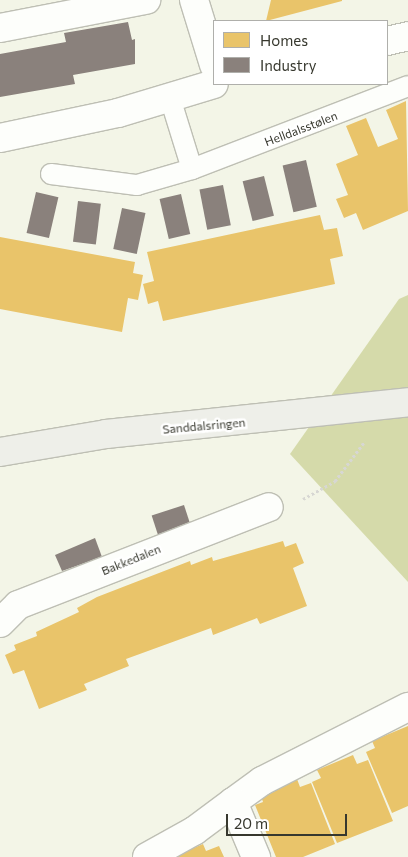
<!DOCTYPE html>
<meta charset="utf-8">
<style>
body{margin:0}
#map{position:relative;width:408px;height:857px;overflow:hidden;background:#f3f5e7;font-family:Commissioner,sans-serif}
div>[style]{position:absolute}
.forest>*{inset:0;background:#d5daaa}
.homes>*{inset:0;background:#e9c46a}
.industry>*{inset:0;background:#8a817c;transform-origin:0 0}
.path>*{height:3px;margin-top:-1.5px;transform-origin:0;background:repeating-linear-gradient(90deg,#d7d7d3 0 2.5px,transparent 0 5px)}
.roads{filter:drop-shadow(1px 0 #bebfb4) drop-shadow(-1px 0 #bebfb4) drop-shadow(0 1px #bebfb4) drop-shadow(0 -1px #bebfb4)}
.lane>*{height:20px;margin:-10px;padding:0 10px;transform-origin:10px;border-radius:10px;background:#fdfefb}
.street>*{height:28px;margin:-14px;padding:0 14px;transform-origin:14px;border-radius:14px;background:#fdfefb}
.secondary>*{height:28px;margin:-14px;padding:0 14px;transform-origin:14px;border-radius:14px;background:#eeefe9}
span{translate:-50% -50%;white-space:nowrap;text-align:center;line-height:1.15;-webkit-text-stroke:5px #fff;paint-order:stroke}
.street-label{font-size:12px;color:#37382e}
.legend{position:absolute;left:213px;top:20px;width:175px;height:65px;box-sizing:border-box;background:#fff;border:1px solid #afafab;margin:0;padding:6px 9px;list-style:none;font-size:15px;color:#37382e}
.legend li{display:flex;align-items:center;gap:10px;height:25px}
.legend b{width:25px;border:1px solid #afafab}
.scale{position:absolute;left:226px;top:814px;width:121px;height:22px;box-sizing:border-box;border:2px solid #37382e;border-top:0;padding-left:6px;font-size:15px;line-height:18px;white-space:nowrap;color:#37382e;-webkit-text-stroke:4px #fff;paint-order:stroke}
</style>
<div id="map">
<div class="forest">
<div style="clip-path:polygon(408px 295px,408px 582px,290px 454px,399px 299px)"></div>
</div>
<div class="homes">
<div style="clip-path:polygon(271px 0,342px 0,342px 1px,266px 21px)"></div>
<div style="clip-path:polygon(406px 101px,408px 211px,363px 230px,356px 213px,344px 218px,336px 199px,348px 195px,336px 164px,358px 155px,346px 126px,366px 118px,378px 147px,398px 139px,386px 110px)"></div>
<div style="clip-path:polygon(320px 215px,324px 230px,337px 228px,343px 256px,330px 259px,335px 284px,163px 321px,158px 301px,148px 304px,143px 284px,154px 281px,147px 252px)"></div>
<div style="clip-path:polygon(0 237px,135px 262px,133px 273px,143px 275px,138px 300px,128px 298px,122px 332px,0 309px)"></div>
<div style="clip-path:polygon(283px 541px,285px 547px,296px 543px,304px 563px,293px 568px,307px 606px,260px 624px,257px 618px,213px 635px,211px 628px,126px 659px,129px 666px,84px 684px,87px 690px,39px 709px,24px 670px,13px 674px,5px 655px,16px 650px,14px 645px,37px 636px,36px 632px,79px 612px,77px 608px,97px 597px,190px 561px,191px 565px,212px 557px,213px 561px)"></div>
<div style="clip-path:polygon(408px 726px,408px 806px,392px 813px,366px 752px,375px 748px,372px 741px)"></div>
<div style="clip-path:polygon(353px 755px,357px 764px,368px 760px,393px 821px,337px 843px,312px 782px,321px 778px,317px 770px)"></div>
<div style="clip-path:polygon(297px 779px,300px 787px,311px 783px,335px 844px,303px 857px,276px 857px,255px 805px,263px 802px,260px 793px)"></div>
<div style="clip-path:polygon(203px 844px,206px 851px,219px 846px,224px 857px,172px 857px)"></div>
</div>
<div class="industry">
<div style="clip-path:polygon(128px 22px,132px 40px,135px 39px,135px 64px,73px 75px,75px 84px,0 97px,0 54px,66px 42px,64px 33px)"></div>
<div style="left:306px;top:160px;width:48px;height:24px;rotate:77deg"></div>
<div style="left:264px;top:176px;width:41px;height:22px;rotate:76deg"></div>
<div style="left:223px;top:185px;width:41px;height:24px;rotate:79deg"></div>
<div style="left:36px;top:192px;width:23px;height:42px;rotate:13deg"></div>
<div style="left:181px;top:194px;width:41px;height:22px;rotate:77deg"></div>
<div style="left:78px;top:201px;width:23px;height:41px;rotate:7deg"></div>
<div style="left:122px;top:208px;width:24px;height:42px;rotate:12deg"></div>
<div style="left:184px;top:505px;width:20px;height:34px;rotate:72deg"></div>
<div style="clip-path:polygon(95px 538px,102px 557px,62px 571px,55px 555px)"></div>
</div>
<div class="path">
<div style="left:303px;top:499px;width:37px;rotate:-29deg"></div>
<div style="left:335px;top:481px;width:50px;rotate:-53.1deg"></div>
</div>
<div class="roads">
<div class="lane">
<div style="left:192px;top:169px;width:231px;rotate:-21deg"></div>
<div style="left:51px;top:174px;width:87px;rotate:7.3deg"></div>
<div style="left:137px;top:185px;width:57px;rotate:-16.2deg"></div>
<div style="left:192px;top:169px;width:74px;rotate:-107.2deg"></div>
</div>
<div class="street">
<div style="left:194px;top:0;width:68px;rotate:72.9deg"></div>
<div style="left:0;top:28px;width:149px;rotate:-10.9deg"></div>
<div style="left:387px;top:41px;width:22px;rotate:-13deg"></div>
<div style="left:0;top:138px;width:121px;rotate:-12deg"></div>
<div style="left:118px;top:113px;width:100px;rotate:-16.8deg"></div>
<div style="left:0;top:623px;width:25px;rotate:-45deg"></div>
<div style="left:18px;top:605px;width:269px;rotate:-21.3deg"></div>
<div style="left:233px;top:802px;width:36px;rotate:-36deg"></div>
<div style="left:262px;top:781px;width:164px;rotate:-26.9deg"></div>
<div style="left:147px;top:857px;width:54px;rotate:-29deg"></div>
<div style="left:194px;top:831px;width:49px;rotate:-36.6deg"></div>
<div style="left:233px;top:802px;width:60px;rotate:67.3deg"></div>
</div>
<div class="secondary">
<div style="left:0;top:452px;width:108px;rotate:-9.6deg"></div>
<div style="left:106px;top:434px;width:304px;rotate:-6deg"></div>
</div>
</div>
<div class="street-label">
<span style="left:301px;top:129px;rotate:-21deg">Helldalsstølen</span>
<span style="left:204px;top:426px;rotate:-5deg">Sanddalsringen</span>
<span style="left:131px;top:560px;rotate:-22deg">Bakkedalen</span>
</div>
<ul class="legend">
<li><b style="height:14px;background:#e9c46a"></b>Homes</li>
<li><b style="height:14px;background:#8a817c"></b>Industry</li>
</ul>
<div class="scale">20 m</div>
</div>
